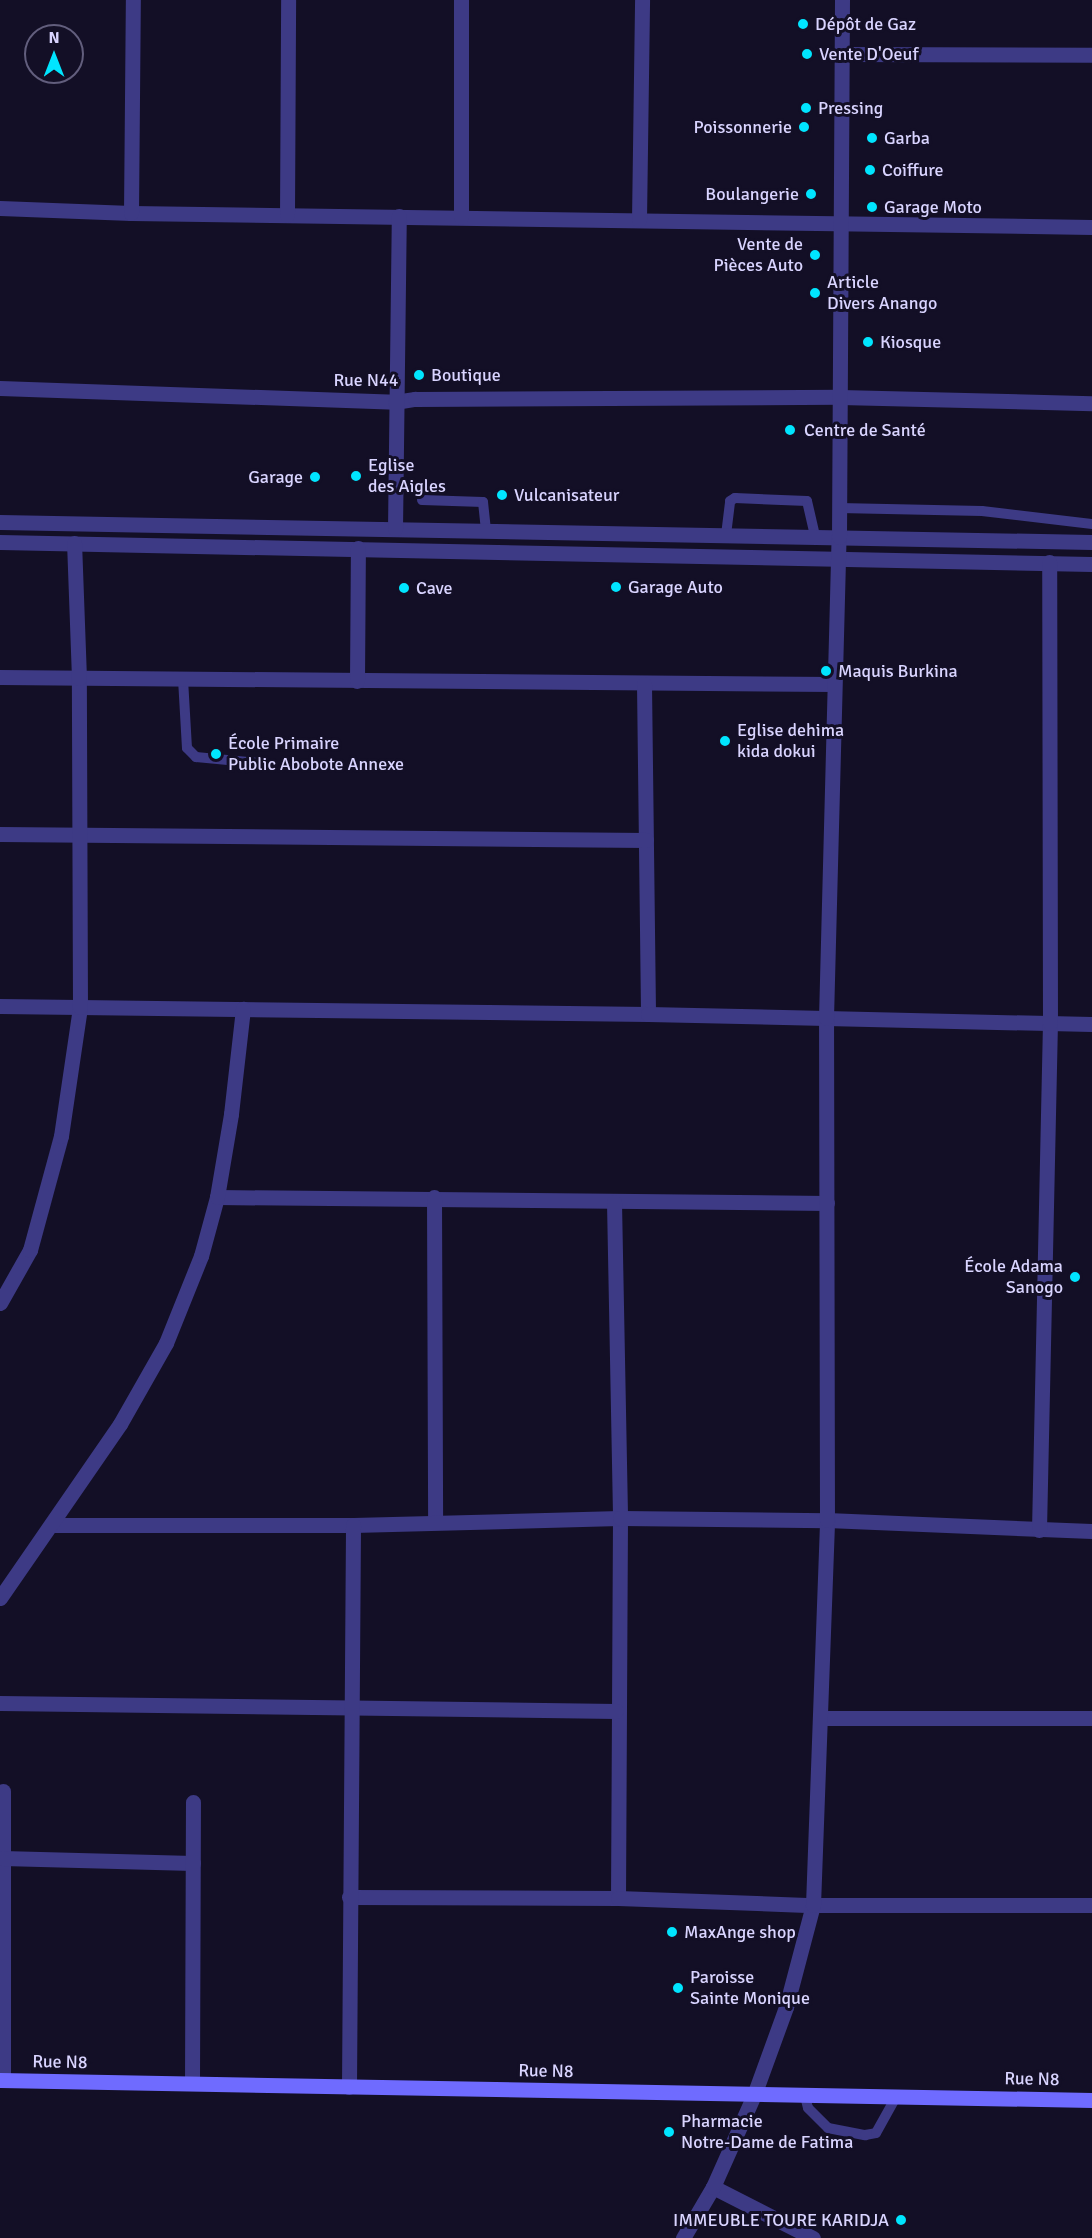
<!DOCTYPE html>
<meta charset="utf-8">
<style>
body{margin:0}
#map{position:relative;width:1092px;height:2238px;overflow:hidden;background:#130f26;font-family:Signika,sans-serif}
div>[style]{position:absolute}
.lane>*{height:10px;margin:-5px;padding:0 5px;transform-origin:5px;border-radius:5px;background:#3d3a85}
.street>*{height:15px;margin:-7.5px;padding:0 7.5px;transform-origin:7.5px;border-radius:7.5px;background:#3d3a85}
.secondary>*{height:15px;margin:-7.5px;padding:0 7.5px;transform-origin:7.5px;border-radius:7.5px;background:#6f6bff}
.dots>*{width:16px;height:16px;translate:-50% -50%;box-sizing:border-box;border:3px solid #130f26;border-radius:50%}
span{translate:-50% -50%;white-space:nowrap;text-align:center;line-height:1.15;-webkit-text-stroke:6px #130f26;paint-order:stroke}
.poi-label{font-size:18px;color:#d9d4ff}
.left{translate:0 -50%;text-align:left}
.right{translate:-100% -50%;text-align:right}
.street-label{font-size:18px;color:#d9d4ff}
.north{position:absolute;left:24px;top:24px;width:60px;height:60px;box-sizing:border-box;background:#130f26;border:2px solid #625e7d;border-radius:50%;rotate:0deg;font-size:16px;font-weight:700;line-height:24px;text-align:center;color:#d9d4ff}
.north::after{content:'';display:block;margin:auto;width:21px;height:27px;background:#00e5ff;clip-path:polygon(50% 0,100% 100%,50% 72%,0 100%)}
</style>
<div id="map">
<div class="lane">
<div style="left:422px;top:500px;width:61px;rotate:1.9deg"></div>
<div style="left:483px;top:502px;width:29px;rotate:84deg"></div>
<div style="left:839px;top:508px;width:143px;rotate:1.2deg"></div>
<div style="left:982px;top:511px;width:111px;rotate:6.7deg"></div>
<div style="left:726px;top:535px;width:34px;rotate:-83deg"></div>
<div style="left:730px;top:501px;width:6px;rotate:-31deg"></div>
<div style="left:735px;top:498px;width:72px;rotate:2.4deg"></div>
<div style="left:807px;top:501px;width:37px;rotate:77deg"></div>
<div style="left:183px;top:679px;width:69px;rotate:86.7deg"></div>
<div style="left:187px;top:748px;width:13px;rotate:45deg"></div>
<div style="left:196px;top:757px;width:64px;rotate:5.4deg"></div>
<div style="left:805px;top:2096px;width:12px;rotate:76deg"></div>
<div style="left:808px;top:2108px;width:28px;rotate:45deg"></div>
<div style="left:828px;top:2128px;width:38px;rotate:11deg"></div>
<div style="left:865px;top:2135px;width:11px;rotate:-10deg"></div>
<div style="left:876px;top:2133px;width:41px;rotate:-60.9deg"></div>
</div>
<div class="street">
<div style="left:842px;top:54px;width:250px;rotate:0.2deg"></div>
<div style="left:0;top:208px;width:131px;rotate:2.2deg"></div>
<div style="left:131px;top:213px;width:961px;rotate:0.83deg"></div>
<div style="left:131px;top:213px;width:213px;rotate:-89.5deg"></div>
<div style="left:287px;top:215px;width:215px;rotate:-89.7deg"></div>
<div style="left:461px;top:217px;width:217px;rotate:-90deg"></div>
<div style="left:639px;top:220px;width:220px;rotate:-89.2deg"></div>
<div style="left:0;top:388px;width:395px;rotate:2deg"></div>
<div style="left:395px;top:402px;width:20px;rotate:-9deg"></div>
<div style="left:415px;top:399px;width:425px;rotate:-0.3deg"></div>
<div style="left:840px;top:397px;width:252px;rotate:1.4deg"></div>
<div style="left:0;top:522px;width:1092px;rotate:1.05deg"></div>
<div style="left:395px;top:529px;width:313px;rotate:-89.3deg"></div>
<div style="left:0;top:542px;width:1092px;rotate:1.15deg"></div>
<div style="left:0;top:677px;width:834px;rotate:0.48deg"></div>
<div style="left:357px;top:681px;width:133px;rotate:-89.6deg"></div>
<div style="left:644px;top:684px;width:330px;rotate:89.3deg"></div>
<div style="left:0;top:834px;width:646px;rotate:0.53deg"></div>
<div style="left:0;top:1006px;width:648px;rotate:0.71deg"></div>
<div style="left:648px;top:1014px;width:444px;rotate:1.3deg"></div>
<div style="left:217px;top:1197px;width:610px;rotate:0.56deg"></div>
<div style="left:434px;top:1197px;width:325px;rotate:89.8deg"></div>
<div style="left:614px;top:1202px;width:316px;rotate:88.9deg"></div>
<div style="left:620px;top:1518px;width:380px;rotate:90.3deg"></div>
<div style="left:0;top:1303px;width:61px;rotate:-60.5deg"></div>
<div style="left:30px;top:1250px;width:118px;rotate:-74.8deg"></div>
<div style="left:61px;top:1136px;width:130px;rotate:-81.6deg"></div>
<div style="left:80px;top:1007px;width:329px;rotate:-90.2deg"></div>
<div style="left:79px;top:678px;width:135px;rotate:-92.1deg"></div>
<div style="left:54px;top:1525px;width:299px"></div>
<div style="left:353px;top:1525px;width:267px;rotate:-1.5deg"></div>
<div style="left:620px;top:1518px;width:207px;rotate:0.6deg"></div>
<div style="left:827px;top:1520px;width:265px;rotate:2.4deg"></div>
<div style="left:1039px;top:1530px;width:507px;rotate:-88.76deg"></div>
<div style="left:1050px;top:1023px;width:461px;rotate:-90.1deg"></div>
<div style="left:0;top:1598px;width:211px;rotate:-55.4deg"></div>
<div style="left:120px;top:1424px;width:93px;rotate:-60.4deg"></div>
<div style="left:166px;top:1343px;width:94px;rotate:-68.1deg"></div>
<div style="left:201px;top:1256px;width:61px;rotate:-74.8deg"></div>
<div style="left:217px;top:1197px;width:84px;rotate:-80.4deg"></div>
<div style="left:231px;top:1114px;width:106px;rotate:-83.5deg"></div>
<div style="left:0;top:1703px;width:616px;rotate:0.74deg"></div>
<div style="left:822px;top:1718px;width:270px"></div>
<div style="left:3px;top:1791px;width:289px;rotate:90deg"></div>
<div style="left:2px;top:1858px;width:191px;rotate:1.5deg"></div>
<div style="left:349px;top:1897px;width:269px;rotate:0.2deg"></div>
<div style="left:618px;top:1898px;width:195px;rotate:2.1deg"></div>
<div style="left:813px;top:1905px;width:279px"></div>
<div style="left:192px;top:2083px;width:281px;rotate:-89.8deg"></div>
<div style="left:349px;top:2087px;width:562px;rotate:-89.59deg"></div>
<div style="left:713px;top:2187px;width:112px;rotate:27deg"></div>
<div style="left:683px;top:2238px;width:59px;rotate:-59.5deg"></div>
<div style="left:713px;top:2187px;width:101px;rotate:-66deg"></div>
<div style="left:754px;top:2095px;width:94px;rotate:-70deg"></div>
<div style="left:786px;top:2007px;width:106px;rotate:-75.2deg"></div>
<div style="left:813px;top:1905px;width:385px;rotate:-87.9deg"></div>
<div style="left:827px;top:1520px;width:502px;rotate:-90.11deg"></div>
<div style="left:826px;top:1018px;width:481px;rotate:-88.5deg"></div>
<div style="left:839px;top:537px;width:537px;rotate:-89.68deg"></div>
</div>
<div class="secondary">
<div style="left:0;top:2080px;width:1092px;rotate:1.05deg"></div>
</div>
<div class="dots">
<div style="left:803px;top:24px;background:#00e5ff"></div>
<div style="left:807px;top:54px;background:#00e5ff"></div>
<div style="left:806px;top:108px;background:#00e5ff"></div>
<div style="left:804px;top:127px;background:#00e5ff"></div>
<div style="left:872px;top:138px;background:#00e5ff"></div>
<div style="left:870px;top:170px;background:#00e5ff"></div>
<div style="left:811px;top:194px;background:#00e5ff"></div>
<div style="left:872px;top:207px;background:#00e5ff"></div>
<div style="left:815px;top:255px;background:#00e5ff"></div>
<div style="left:815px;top:293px;background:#00e5ff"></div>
<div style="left:868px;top:342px;background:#00e5ff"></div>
<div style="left:419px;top:375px;background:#00e5ff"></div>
<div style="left:790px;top:430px;background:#00e5ff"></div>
<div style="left:356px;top:476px;background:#00e5ff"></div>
<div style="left:315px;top:477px;background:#00e5ff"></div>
<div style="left:502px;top:495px;background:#00e5ff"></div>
<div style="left:616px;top:587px;background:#00e5ff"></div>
<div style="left:404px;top:588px;background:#00e5ff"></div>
<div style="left:826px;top:671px;background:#00e5ff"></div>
<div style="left:725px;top:741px;background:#00e5ff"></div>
<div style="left:216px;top:754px;background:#00e5ff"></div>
<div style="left:1075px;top:1277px;background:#00e5ff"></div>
<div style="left:672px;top:1932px;background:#00e5ff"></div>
<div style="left:678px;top:1988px;background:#00e5ff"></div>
<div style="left:669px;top:2132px;background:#00e5ff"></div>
<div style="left:901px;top:2220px;background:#00e5ff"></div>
</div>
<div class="poi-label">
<span class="left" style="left:815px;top:24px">Dépôt de Gaz</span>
<span class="left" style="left:819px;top:54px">Vente D'Oeuf</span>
<span class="left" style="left:818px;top:108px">Pressing</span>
<span class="right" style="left:792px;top:127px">Poissonnerie</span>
<span class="left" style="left:884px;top:138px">Garba</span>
<span class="left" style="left:882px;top:170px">Coiffure</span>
<span class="right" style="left:799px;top:194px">Boulangerie</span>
<span class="left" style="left:884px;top:207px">Garage Moto</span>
<span class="right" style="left:803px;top:255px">Vente de<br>Pièces Auto</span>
<span class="left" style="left:827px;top:293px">Article<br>Divers Anango</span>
<span class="left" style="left:880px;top:342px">Kiosque</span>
<span class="left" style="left:431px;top:375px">Boutique</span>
<span class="left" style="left:804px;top:430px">Centre de Santé</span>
<span class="left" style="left:368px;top:476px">Eglise<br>des Aigles</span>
<span class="right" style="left:303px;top:477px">Garage</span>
<span class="left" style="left:514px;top:495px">Vulcanisateur</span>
<span class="left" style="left:628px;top:587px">Garage Auto</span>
<span class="left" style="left:416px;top:588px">Cave</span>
<span class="left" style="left:838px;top:671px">Maquis Burkina</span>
<span class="left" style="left:737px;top:741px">Eglise dehima<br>kida dokui</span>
<span class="left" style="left:228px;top:754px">École Primaire<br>Public Abobote Annexe</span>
<span class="right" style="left:1063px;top:1277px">École Adama<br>Sanogo</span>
<span class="left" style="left:684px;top:1932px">MaxAnge shop</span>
<span class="left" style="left:690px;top:1988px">Paroisse<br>Sainte Monique</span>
<span class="left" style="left:681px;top:2132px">Pharmacie<br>Notre-Dame de Fatima</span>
<span class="right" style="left:889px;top:2220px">IMMEUBLE TOURE KARIDJA</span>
</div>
<div class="street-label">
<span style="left:366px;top:380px">Rue N44</span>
<span style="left:60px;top:2062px;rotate:1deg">Rue N8</span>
<span style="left:546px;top:2071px;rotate:1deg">Rue N8</span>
<span style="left:1032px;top:2079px;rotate:1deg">Rue N8</span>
</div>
<div class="north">N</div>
</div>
